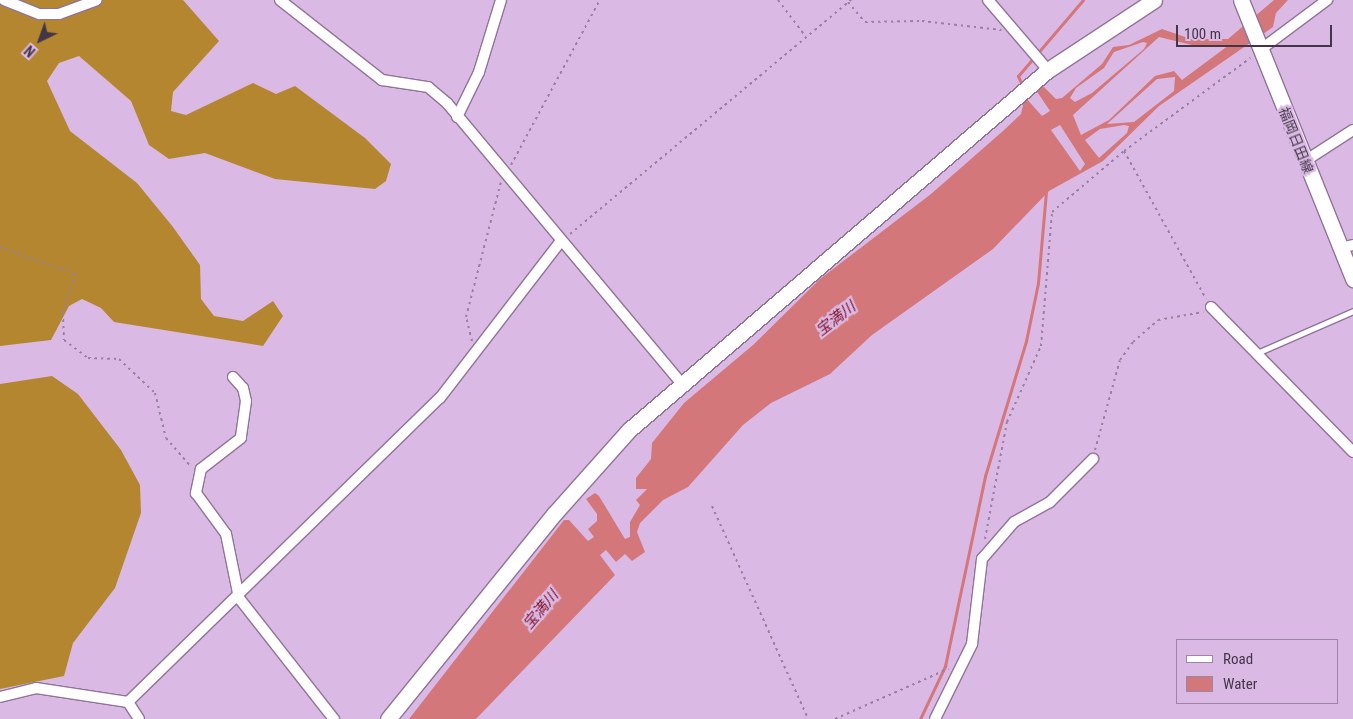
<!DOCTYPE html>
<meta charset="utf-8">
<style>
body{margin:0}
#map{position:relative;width:1353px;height:719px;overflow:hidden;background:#dabae4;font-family:"Roboto Condensed","Noto Sans JP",sans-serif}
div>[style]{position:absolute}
.forest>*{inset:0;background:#b58630}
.water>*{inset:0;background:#d4777a}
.stream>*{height:3px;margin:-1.5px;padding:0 1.5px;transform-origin:1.5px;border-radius:1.5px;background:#d4777a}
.path>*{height:2px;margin-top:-1px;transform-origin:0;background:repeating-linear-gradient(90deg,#98809f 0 2.5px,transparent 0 6.5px)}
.roads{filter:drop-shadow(1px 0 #91739a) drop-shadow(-1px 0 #91739a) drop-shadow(0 1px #91739a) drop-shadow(0 -1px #91739a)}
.lane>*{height:5px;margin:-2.5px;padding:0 2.5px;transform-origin:2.5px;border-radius:2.5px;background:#fff}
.street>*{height:10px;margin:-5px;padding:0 5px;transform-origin:5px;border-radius:5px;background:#fff}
.secondary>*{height:15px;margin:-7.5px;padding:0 7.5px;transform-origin:7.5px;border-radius:7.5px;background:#fff}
span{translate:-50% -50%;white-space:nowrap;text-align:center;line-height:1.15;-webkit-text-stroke:4.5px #dabae4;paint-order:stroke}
.street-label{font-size:14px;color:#433647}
.water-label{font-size:15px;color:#800e24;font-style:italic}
.legend{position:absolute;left:1176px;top:639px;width:162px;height:65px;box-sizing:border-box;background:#dabae4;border:1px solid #9e85a5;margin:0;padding:6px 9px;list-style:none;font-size:15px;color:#433647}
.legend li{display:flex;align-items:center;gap:10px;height:25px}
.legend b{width:25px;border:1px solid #9e85a5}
.north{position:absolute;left:15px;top:15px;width:50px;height:50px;-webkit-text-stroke:4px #dabae4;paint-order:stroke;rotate:222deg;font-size:14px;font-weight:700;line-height:20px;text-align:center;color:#433647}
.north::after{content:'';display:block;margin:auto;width:18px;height:22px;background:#433647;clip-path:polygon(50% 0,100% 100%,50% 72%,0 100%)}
.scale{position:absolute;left:1176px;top:25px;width:156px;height:22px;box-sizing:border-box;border:2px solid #433647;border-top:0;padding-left:6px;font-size:15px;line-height:18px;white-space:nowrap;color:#433647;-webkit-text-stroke:4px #dabae4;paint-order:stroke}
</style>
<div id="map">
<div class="forest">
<div style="clip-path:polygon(0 0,183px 0,219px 41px,173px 92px,171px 111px,186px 115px,253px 83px,276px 94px,295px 86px,365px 138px,391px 164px,386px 181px,375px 189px,275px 179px,205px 153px,169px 159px,149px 145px,131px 101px,79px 56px,59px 63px,47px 81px,70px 131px,137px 183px,173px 227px,200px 265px,201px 299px,214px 316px,243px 321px,273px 301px,283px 316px,263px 346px,114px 322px,101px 308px,82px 299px,69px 306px,51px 340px,0 346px)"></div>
<div style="clip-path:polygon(52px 376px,78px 394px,121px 450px,140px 485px,141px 513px,115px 588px,73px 643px,64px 676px,0 689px,0 384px)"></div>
</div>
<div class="water">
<div style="clip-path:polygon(evenodd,1274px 0,1288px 0,1276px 13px,1273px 27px,1159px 106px,1103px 161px,1049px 191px,993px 249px,872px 335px,830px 374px,771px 403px,743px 425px,688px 487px,663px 500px,640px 523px,637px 532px,645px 552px,632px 561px,625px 554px,616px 562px,606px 550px,600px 555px,615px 575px,476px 719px,409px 719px,564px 520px,569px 520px,588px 541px,594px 537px,588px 529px,597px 521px,597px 514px,586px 499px,595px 493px,599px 496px,625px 539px,630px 537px,630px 522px,640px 505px,636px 500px,647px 489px,636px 489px,636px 478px,651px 459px,652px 443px,684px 403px,753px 345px,820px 279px,931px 194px,1003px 131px,1021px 114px,1025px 97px,1042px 116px,1050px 111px,1036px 90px,1043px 86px,1056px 99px,1062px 98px,1102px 64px,1113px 47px,1129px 45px,1162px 29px,1191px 39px,1228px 39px,1274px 0,1159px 37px,1192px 45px,1229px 45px,1182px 80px,1174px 71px,1155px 76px,1109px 120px,1081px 135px,1073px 115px,1159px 37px,1274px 0,1143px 42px,1147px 43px,1144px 49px,1092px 93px,1075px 102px,1070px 98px,1076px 88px,1104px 68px,1114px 52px,1143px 42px,1274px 0,1175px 77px,1174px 91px,1134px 122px,1107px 124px,1157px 79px,1175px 77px,1274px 0,1060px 125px,1085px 164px,1080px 171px,1051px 130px,1060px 125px,1274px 0,1124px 125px,1129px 126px,1127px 133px,1099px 158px,1085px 140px,1100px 129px,1124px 125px)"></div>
</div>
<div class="stream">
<div style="left:1022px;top:85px;width:10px;rotate:-114deg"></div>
<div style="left:1018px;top:76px;width:100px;rotate:-49.5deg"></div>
<div style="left:920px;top:719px;width:59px;rotate:-64.7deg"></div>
<div style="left:945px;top:666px;width:194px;rotate:-78.1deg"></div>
<div style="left:985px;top:476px;width:141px;rotate:-73.1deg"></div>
<div style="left:1026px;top:341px;width:59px;rotate:-78.3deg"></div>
<div style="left:1038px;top:283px;width:91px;rotate:-85deg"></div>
</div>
<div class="path">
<div style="left:778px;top:0;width:46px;rotate:52.9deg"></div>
<div style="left:848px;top:2px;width:26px;rotate:50deg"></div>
<div style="left:865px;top:22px;width:57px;rotate:-1deg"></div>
<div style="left:922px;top:21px;width:80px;rotate:6.5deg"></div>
<div style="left:1124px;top:151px;width:169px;rotate:61deg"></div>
<div style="left:511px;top:165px;width:187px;rotate:-61.7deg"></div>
<div style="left:570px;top:234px;width:366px;rotate:-39.8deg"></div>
<div style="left:0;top:247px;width:80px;rotate:19.8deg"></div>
<div style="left:75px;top:274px;width:41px;rotate:107.1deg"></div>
<div style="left:63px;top:313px;width:27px;rotate:88deg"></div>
<div style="left:64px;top:340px;width:30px;rotate:37deg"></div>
<div style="left:88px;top:358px;width:31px;rotate:2deg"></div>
<div style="left:119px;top:359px;width:50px;rotate:43.4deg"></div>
<div style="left:155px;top:393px;width:46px;rotate:76.3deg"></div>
<div style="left:166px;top:438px;width:38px;rotate:49deg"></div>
<div style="left:472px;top:341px;width:25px;rotate:-104deg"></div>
<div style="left:466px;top:317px;width:139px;rotate:-75.5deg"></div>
<div style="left:1095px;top:450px;width:93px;rotate:-74.5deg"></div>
<div style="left:1120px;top:360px;width:22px;rotate:-54deg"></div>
<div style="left:1133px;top:342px;width:33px;rotate:-41deg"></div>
<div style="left:1158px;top:320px;width:46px;rotate:-10.1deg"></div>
<div style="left:712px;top:506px;width:234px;rotate:65.7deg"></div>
<div style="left:985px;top:539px;width:119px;rotate:-79.4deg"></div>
<div style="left:1007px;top:422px;width:83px;rotate:-65.9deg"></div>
<div style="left:1041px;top:346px;width:134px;rotate:-85.3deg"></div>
<div style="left:1052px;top:212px;width:94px;rotate:-40.3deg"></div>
<div style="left:1124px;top:151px;width:157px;rotate:-36.4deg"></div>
<div style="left:835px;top:719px;width:124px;rotate:-23.9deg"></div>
</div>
<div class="roads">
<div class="lane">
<div style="left:1257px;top:353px;width:105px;rotate:-23.6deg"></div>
</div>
<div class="street">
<div style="left:4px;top:0;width:38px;rotate:22deg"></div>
<div style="left:39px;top:14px;width:20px"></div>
<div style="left:59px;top:14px;width:40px;rotate:-20.2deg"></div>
<div style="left:280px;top:0;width:130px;rotate:38.1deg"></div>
<div style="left:382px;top:80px;width:47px;rotate:8.7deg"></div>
<div style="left:428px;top:87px;width:25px;rotate:40deg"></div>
<div style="left:447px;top:103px;width:366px;rotate:50.1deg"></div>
<div style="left:988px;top:0;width:92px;rotate:49.4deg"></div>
<div style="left:1260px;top:50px;width:84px;rotate:-36.7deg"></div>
<div style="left:457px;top:117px;width:50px;rotate:-63.9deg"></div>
<div style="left:479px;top:72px;width:75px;rotate:-73deg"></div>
<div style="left:1305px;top:161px;width:57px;rotate:-32.9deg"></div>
<div style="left:1340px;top:248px;width:13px;rotate:-13deg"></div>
<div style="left:1211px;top:307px;width:203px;rotate:45.6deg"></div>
<div style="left:233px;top:377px;width:15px;rotate:48deg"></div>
<div style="left:243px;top:388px;width:13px;rotate:77deg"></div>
<div style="left:246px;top:401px;width:37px;rotate:98deg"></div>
<div style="left:241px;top:438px;width:51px;rotate:142.2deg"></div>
<div style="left:201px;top:469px;width:25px;rotate:102deg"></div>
<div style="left:196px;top:493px;width:51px;rotate:53.8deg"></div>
<div style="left:226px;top:534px;width:65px;rotate:78.5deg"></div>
<div style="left:239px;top:598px;width:154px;rotate:51.9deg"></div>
<div style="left:0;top:697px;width:37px;rotate:-14deg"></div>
<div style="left:36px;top:688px;width:93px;rotate:8.7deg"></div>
<div style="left:128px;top:702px;width:436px;rotate:-44.3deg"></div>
<div style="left:440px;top:398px;width:198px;rotate:-52.4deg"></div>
<div style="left:128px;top:702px;width:20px;rotate:57deg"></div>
<div style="left:935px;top:719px;width:84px;rotate:-63.7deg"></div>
<div style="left:972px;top:644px;width:86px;rotate:-83.3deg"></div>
<div style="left:982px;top:559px;width:49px;rotate:-49.1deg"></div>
<div style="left:1014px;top:522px;width:41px;rotate:-29.1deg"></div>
<div style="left:1050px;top:502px;width:61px;rotate:-45deg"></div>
</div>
<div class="secondary">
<div style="left:1241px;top:0;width:301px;rotate:68.1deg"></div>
<div style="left:388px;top:719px;width:265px;rotate:-51deg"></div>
<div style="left:555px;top:513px;width:111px;rotate:-48.3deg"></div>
<div style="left:629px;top:430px;width:552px;rotate:-40.67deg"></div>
<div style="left:1048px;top:70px;width:127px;rotate:-33.4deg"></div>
</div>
</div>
<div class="street-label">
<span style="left:1296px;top:140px;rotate:68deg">福岡日田線</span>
</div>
<div class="water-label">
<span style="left:836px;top:319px;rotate:-38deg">宝満川</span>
<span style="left:541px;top:610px;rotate:-50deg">宝満川</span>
</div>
<ul class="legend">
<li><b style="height:6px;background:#fff"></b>Road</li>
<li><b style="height:14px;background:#d4777a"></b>Water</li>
</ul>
<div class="north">N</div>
<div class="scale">100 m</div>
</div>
